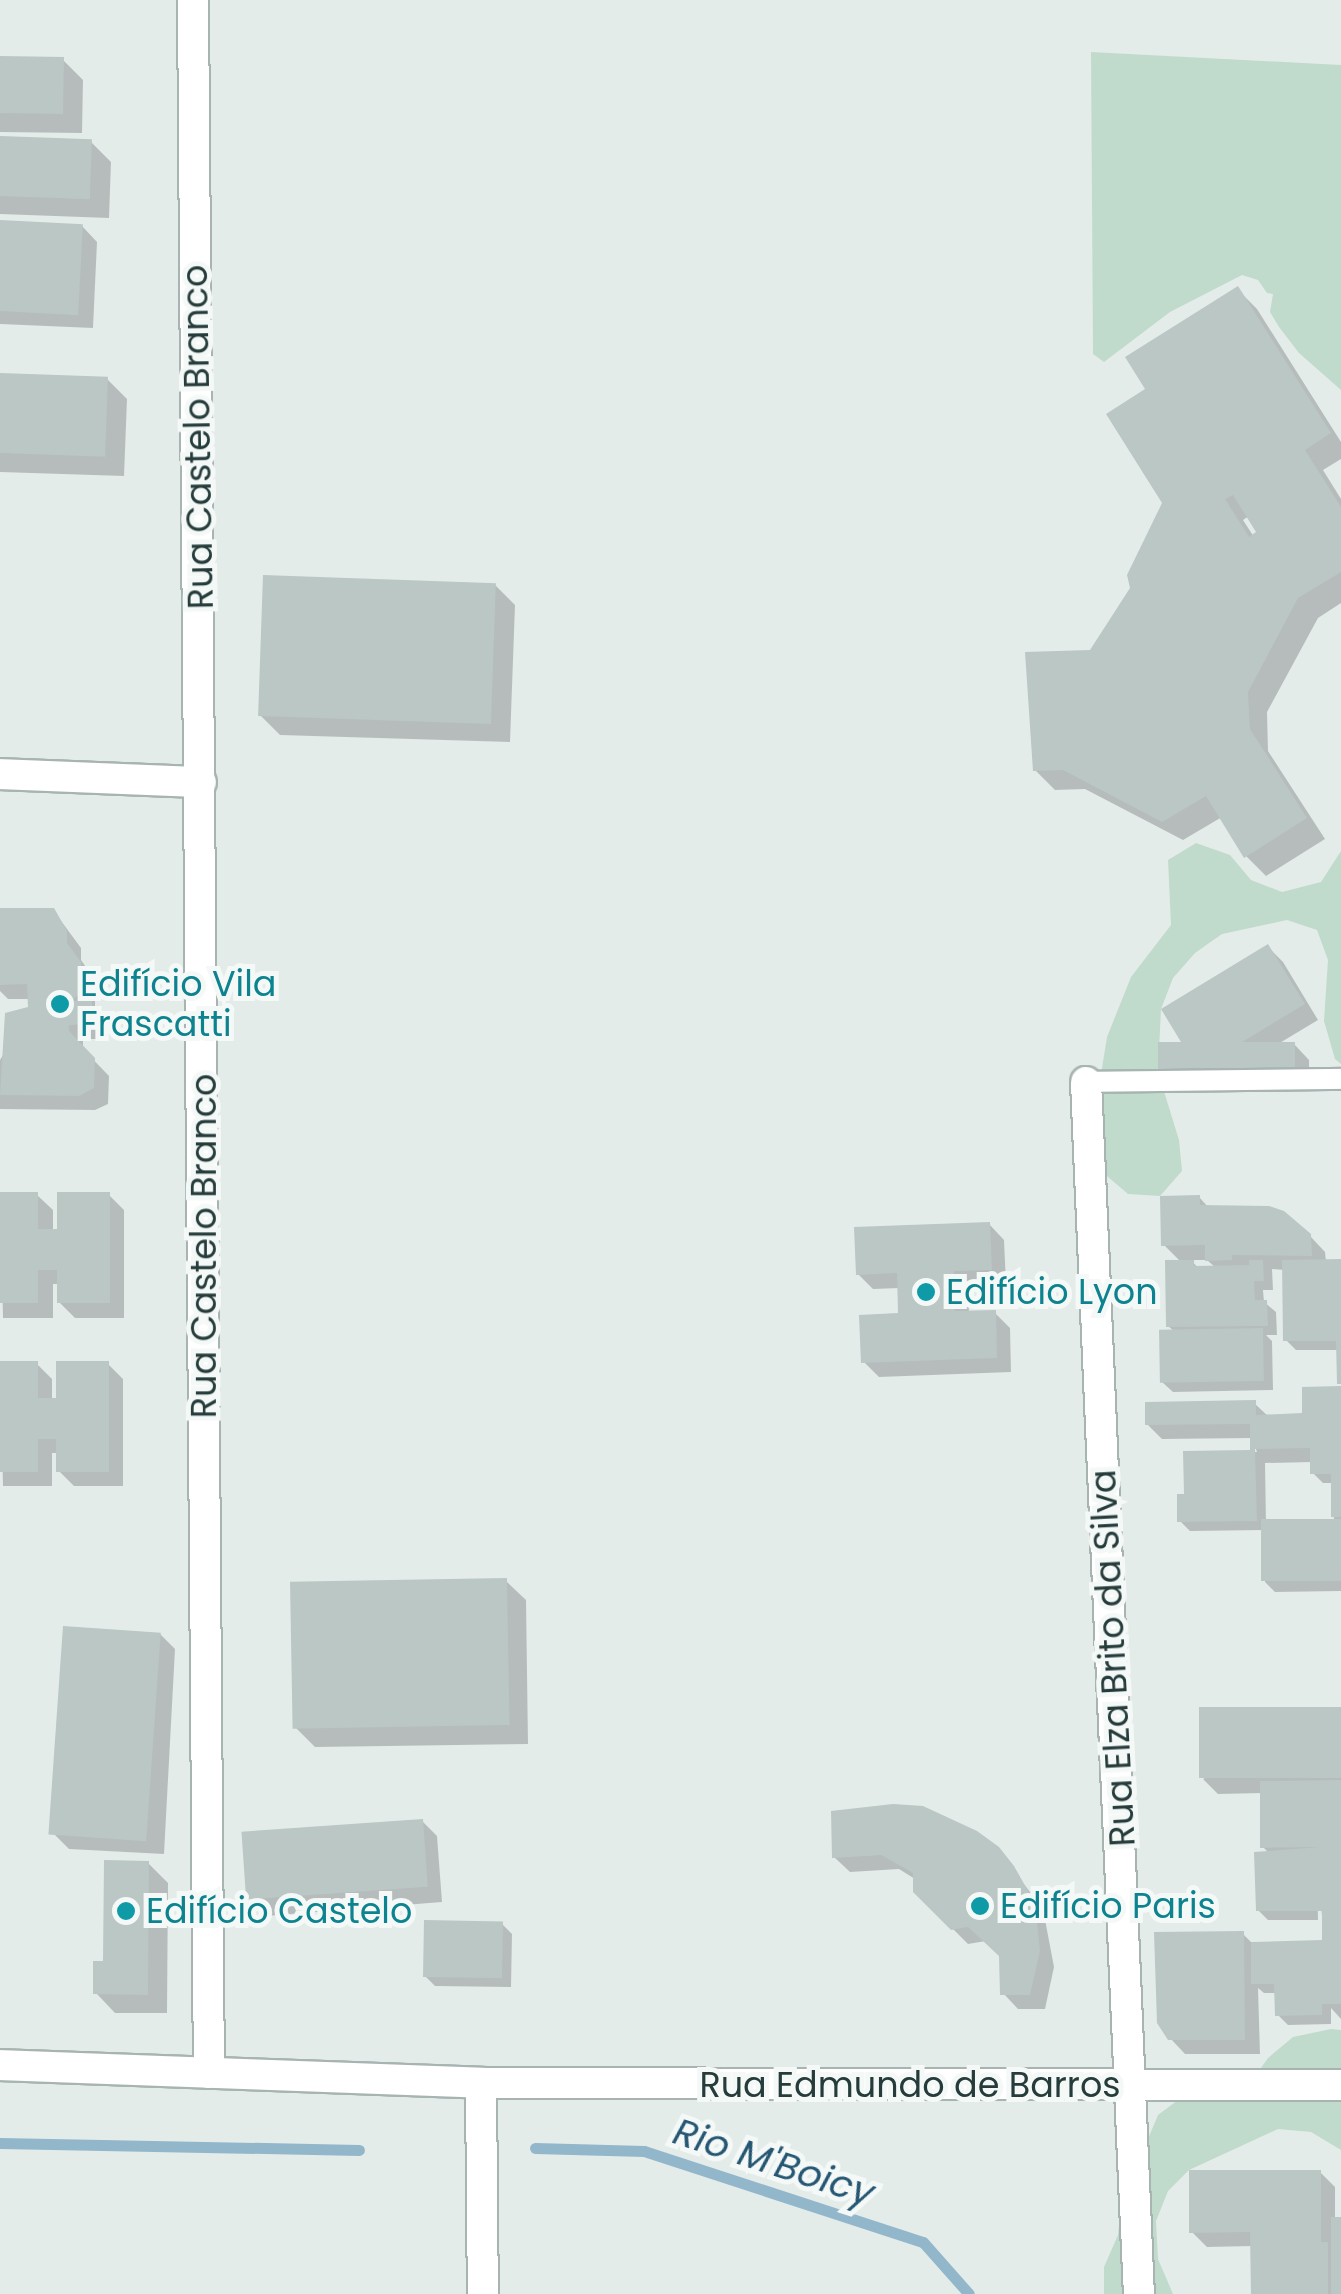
<!DOCTYPE html>
<meta charset="utf-8">
<style>
body{margin:0}
#map{position:relative;width:1341px;height:2294px;overflow:hidden;background:#e4ecea;font-family:Poppins,sans-serif}
div>[style]{position:absolute}
.green>*{inset:0;background:#c0dbcc}
.shadow>*{inset:0;background:#0003}
.stream>*{height:11px;margin:-5.5px;padding:0 5.5px;transform-origin:5.5px;border-radius:5.5px;background:#92b7cb}
.building>*{inset:0;background:#bac7c4;transform-origin:0 0}
.roads{filter:drop-shadow(2px 0 #a7b4b2) drop-shadow(-2px 0 #a7b4b2) drop-shadow(0 2px #a7b4b2) drop-shadow(0 -2px #a7b4b2)}
.service>*{height:20px;margin:-10px;padding:0 10px;transform-origin:10px;border-radius:10px;background:#fff}
.minor>*{height:30px;margin:-15px;padding:0 15px;transform-origin:15px;border-radius:15px;background:#fff}
.dots>*{width:28px;height:28px;translate:-50% -50%;box-sizing:border-box;border:5px solid #f4f9f8;border-radius:50%}
span{translate:-50% -50%;white-space:nowrap;text-align:center;line-height:1.15;-webkit-text-stroke:10px #f4f9f8;paint-order:stroke}
.street-label{font-size:35px;color:#253c3a}
.culture-label{font-size:35px;color:#0d838f}
.left{translate:0 -50%;text-align:left}
.water-label{font-size:38px;color:#255672;font-style:italic}
</style>
<div id="map">
<div class="green">
<div style="clip-path:polygon(1091px 52px,1341px 65px,1341px 390px,1299px 353px,1279px 327px,1270px 312px,1273px 294px,1267px 293px,1258px 280px,1242px 275px,1170px 312px,1104px 362px,1093px 354px)"></div>
<div style="clip-path:polygon(1196px 843px,1230px 855px,1251px 880px,1282px 892px,1321px 882px,1341px 851px,1341px 1064px,1335px 1059px,1324px 1021px,1328px 960px,1317px 930px,1287px 920px,1222px 934px,1195px 953px,1173px 978px,1161px 1009px,1158px 1072px,1179px 1140px,1182px 1171px,1160px 1196px,1128px 1194px,1101px 1171px,1095px 1111px,1107px 1037px,1131px 977px,1171px 925px,1168px 860px)"></div>
<div style="clip-path:polygon(1331px 2029px,1341px 2030px,1341px 2150px,1311px 2132px,1278px 2129px,1189px 2170px,1168px 2191px,1156px 2221px,1158px 2259px,1173px 2294px,1104px 2294px,1104px 2267px,1118px 2235px,1121px 2203px,1158px 2115px,1186px 2094px,1249px 2085px,1268px 2058px,1293px 2037px)"></div>
</div>
<div class="shadow">
<div style="clip-path:polygon(0 59px,63px 60px,83px 80px,82px 133px,0 132px)"></div>
<div style="clip-path:polygon(0 139px,91px 142px,111px 162px,109px 218px,0 214px)"></div>
<div style="clip-path:polygon(0 223px,82px 226px,97px 242px,93px 328px,0 324px)"></div>
<div style="clip-path:polygon(evenodd,1237px 289px,1257px 309px,1341px 442px,1341px 459px,1323px 470px,1341px 499px,1341px 603px,1318px 618px,1267px 712px,1268px 751px,1325px 839px,1266px 876px,1246px 856px,1222px 817px,1183px 840px,1085px 789px,1055px 790px,1035px 770px,1091px 652px,1133px 588px,1165px 502px,1149px 390px,1237px 289px,1249px 516px,1260px 533px,1254px 537px,1243px 520px,1249px 516px)"></div>
<div style="clip-path:polygon(0 375px,107px 379px,127px 399px,124px 476px,0 472px)"></div>
<div style="clip-path:polygon(495px 585px,515px 605px,510px 742px,280px 735px,260px 715px)"></div>
<div style="clip-path:polygon(0 910px,53px 910px,81px 948px,81px 960px,95px 980px,95px 1008px,106px 1019px,106px 1039px,83px 1039px,83px 1049px,109px 1076px,108px 1104px,95px 1110px,0 1109px,0 1060px,31px 1009px,30px 999px,8px 999px,0 991px)"></div>
<div style="clip-path:polygon(1268px 947px,1283px 962px,1318px 1020px,1278px 1044px,1294px 1044px,1309px 1060px,1309px 1086px,1185px 1044px)"></div>
<div style="clip-path:polygon(0 1195px,37px 1195px,53px 1210px,53px 1231px,59px 1231px,109px 1195px,124px 1210px,124px 1318px,75px 1318px,59px 1302px,59px 1284px,53px 1284px,53px 1318px,3px 1318px)"></div>
<div style="clip-path:polygon(evenodd,1199px 1197px,1209px 1208px,1310px 1236px,1325px 1252px,1326px 1262px,1341px 1262px,1341px 1385px,1339px 1350px,1296px 1350px,1286px 1340px,1285px 1270px,1272px 1269px,1273px 1290px,1263px 1290px,1264px 1302px,1276px 1312px,1277px 1335px,1266px 1335px,1272px 1341px,1273px 1390px,1173px 1392px,1162px 1382px,1175px 1332px,1168px 1326px,1181px 1262px,1164px 1245px,1199px 1197px,1191px 1260px,1207px 1260px,1216px 1268px,1199px 1269px,1191px 1260px)"></div>
<div style="clip-path:polygon(989px 1224px,1004px 1240px,1006px 1284px,968px 1286px,969px 1313px,995px 1313px,1010px 1328px,1011px 1372px,879px 1377px,864px 1362px,901px 1316px,900px 1288px,873px 1289px,858px 1274px)"></div>
<div style="clip-path:polygon(0 1364px,37px 1364px,52px 1379px,52px 1401px,108px 1364px,123px 1379px,123px 1486px,74px 1486px,59px 1471px,59px 1453px,52px 1453px,52px 1486px,3px 1486px)"></div>
<div style="clip-path:polygon(evenodd,1341px 1388px,1341px 1591px,1275px 1592px,1265px 1582px,1264px 1530px,1190px 1531px,1180px 1521px,1187px 1497px,1186px 1453px,1257px 1452px,1252px 1438px,1162px 1439px,1147px 1424px,1254px 1403px,1269px 1417px,1305px 1416px,1341px 1388px,1313px 1462px,1313px 1473px,1323px 1483px,1333px 1483px,1334px 1521px,1266px 1523px,1265px 1463px,1313px 1462px)"></div>
<div style="clip-path:polygon(506px 1581px,526px 1600px,528px 1744px,315px 1747px,295px 1727px)"></div>
<div style="clip-path:polygon(160px 1634px,175px 1649px,164px 1854px,69px 1849px,54px 1834px)"></div>
<div style="clip-path:polygon(1341px 1709px,1341px 2019px,1331px 2008px,1331px 2024px,1288px 2025px,1278px 2015px,1277px 1993px,1264px 1993px,1258px 1988px,1260px 2054px,1185px 2054px,1170px 2038px,1243px 1934px,1253px 1944px,1325px 1948px,1317px 1862px,1318px 1920px,1268px 1920px,1258px 1910px,1270px 1854px,1263px 1847px,1262px 1793px,1218px 1794px,1203px 1779px)"></div>
<div style="clip-path:polygon(422px 1821px,437px 1836px,442px 1902px,266px 1916px,251px 1901px)"></div>
<div style="clip-path:polygon(997px 1849px,1043px 1909px,1054px 1967px,1045px 2009px,1018px 2009px,1003px 1993px,1001px 1956px,986px 1941px,968px 1944px,915px 1891px,915px 1879px,899px 1869px,850px 1872px,834px 1857px)"></div>
<div style="clip-path:polygon(148px 1863px,168px 1883px,167px 2013px,115px 2013px,96px 1993px)"></div>
<div style="clip-path:polygon(502px 1924px,512px 1934px,511px 1987px,435px 1986px,425px 1976px)"></div>
<div style="clip-path:polygon(1320px 2172px,1335px 2187px,1335px 2220px,1341px 2220px,1341px 2294px,1253px 2294px,1253px 2246px,1207px 2247px,1192px 2232px)"></div>
</div>
<div class="stream">
<div style="left:0;top:2143px;width:359px;rotate:1.1deg"></div>
<div style="left:535px;top:2148px;width:109px;rotate:1.6deg"></div>
<div style="left:644px;top:2151px;width:293px;rotate:18.1deg"></div>
<div style="left:923px;top:2242px;width:69px;rotate:48.5deg"></div>
</div>
<div class="building">
<div style="left:0;top:56px;width:64px;height:57px;rotate:1deg"></div>
<div style="left:0;top:136px;width:92px;height:60px;rotate:2deg"></div>
<div style="left:0;top:220px;width:83px;height:91px;rotate:3deg"></div>
<div style="clip-path:polygon(evenodd,1238px 286px,1331px 433px,1305px 450px,1341px 507px,1341px 572px,1298px 598px,1248px 692px,1250px 729px,1307px 818px,1244px 858px,1206px 796px,1162px 822px,1063px 770px,1033px 771px,1025px 652px,1090px 650px,1130px 588px,1127px 575px,1162px 503px,1106px 414px,1145px 389px,1125px 357px,1238px 286px,1233px 495px,1256px 532px,1249px 537px,1225px 499px,1233px 495px)"></div>
<div style="left:0;top:373px;width:108px;height:80px;rotate:2deg"></div>
<div style="left:263px;top:575px;width:233px;height:141px;rotate:2deg"></div>
<div style="clip-path:polygon(0 908px,54px 908px,67px 931px,67px 943px,81px 962px,81px 994px,69px 1001px,92px 1001px,92px 1024px,69px 1025px,69px 1031px,95px 1058px,94px 1088px,79px 1096px,0 1095px,5px 1013px,28px 1007px,27px 984px,0 985px)"></div>
<div style="clip-path:polygon(1268px 944px,1305px 1004px,1242px 1042px,1295px 1042px,1295px 1072px,1158px 1072px,1158px 1042px,1181px 1042px,1161px 1009px)"></div>
<div style="clip-path:polygon(0 1192px,38px 1192px,38px 1229px,57px 1229px,57px 1192px,110px 1192px,110px 1303px,57px 1303px,57px 1270px,38px 1270px,38px 1303px,0 1303px)"></div>
<div style="clip-path:polygon(1200px 1195px,1200px 1205px,1269px 1206px,1284px 1211px,1311px 1234px,1312px 1256px,1232px 1255px,1232px 1260px,1205px 1261px,1205px 1245px,1161px 1246px,1160px 1196px)"></div>
<div style="clip-path:polygon(990px 1222px,992px 1270px,954px 1271px,955px 1311px,996px 1310px,997px 1358px,861px 1363px,859px 1315px,898px 1313px,897px 1273px,856px 1275px,854px 1227px)"></div>
<div style="clip-path:polygon(1341px 1259px,1341px 1384px,1337px 1384px,1336px 1341px,1283px 1341px,1282px 1260px)"></div>
<div style="clip-path:polygon(1165px 1260px,1194px 1260px,1194px 1266px,1249px 1265px,1249px 1260px,1263px 1260px,1264px 1281px,1254px 1281px,1255px 1300px,1267px 1300px,1268px 1326px,1166px 1327px)"></div>
<div style="left:1263px;top:1328px;width:53px;height:104px;rotate:89deg"></div>
<div style="clip-path:polygon(0 1361px,38px 1361px,38px 1398px,56px 1398px,56px 1361px,109px 1361px,109px 1472px,56px 1472px,56px 1439px,38px 1439px,38px 1472px,0 1472px)"></div>
<div style="clip-path:polygon(1341px 1386px,1341px 1517px,1331px 1517px,1331px 1474px,1310px 1474px,1310px 1448px,1255px 1449px,1257px 1521px,1177px 1522px,1177px 1494px,1184px 1494px,1183px 1451px,1250px 1450px,1250px 1424px,1145px 1425px,1145px 1402px,1256px 1400px,1256px 1415px,1302px 1413px,1302px 1387px)"></div>
<div style="left:1341px;top:1519px;width:62px;height:80px;rotate:90deg"></div>
<div style="left:507px;top:1578px;width:147px;height:217px;rotate:89deg"></div>
<div style="left:63px;top:1626px;width:98px;height:209px;rotate:4deg"></div>
<div style="left:1341px;top:1707px;width:71px;height:142px;rotate:90deg"></div>
<div style="clip-path:polygon(1341px 1780px,1341px 2004px,1322px 2004px,1322px 2015px,1275px 2016px,1274px 1984px,1251px 1984px,1251px 1942px,1322px 1940px,1322px 1911px,1256px 1911px,1254px 1852px,1321px 1847px,1260px 1848px,1260px 1781px)"></div>
<div style="clip-path:polygon(893px 1804px,923px 1806px,977px 1831px,999px 1847px,1014px 1866px,1028px 1891px,1037px 1921px,1040px 1951px,1030px 1995px,1000px 1995px,999px 1956px,968px 1927px,951px 1930px,913px 1892px,913px 1873px,881px 1855px,832px 1858px,831px 1811px)"></div>
<div style="left:423px;top:1819px;width:68px;height:182px;rotate:86deg"></div>
<div style="clip-path:polygon(104px 1860px,149px 1861px,148px 1995px,93px 1994px,93px 1961px,103px 1961px)"></div>
<div style="left:424px;top:1920px;width:79px;height:57px;rotate:1deg"></div>
<div style="clip-path:polygon(1244px 1931px,1245px 2040px,1168px 2040px,1157px 2023px,1154px 1932px)"></div>
<div style="clip-path:polygon(1189px 2170px,1321px 2170px,1321px 2242px,1328px 2242px,1328px 2294px,1251px 2294px,1250px 2232px,1189px 2233px)"></div>
<div style="left:1331px;top:2217px;width:10px;height:77px"></div>
</div>
<div class="roads">
<div class="service">
<div style="left:1086px;top:1082px;width:255px;rotate:-0.7deg"></div>
</div>
<div class="minor">
<div style="left:193px;top:0;width:2073px;rotate:89.56deg"></div>
<div style="left:0;top:774px;width:201px;rotate:2.3deg"></div>
<div style="left:1086px;top:1082px;width:1213px;rotate:87.5deg"></div>
<div style="left:0;top:2065px;width:481px;rotate:2.1deg"></div>
<div style="left:481px;top:2083px;width:860px;rotate:0.13deg"></div>
<div style="left:481px;top:2083px;width:211px;rotate:89.5deg"></div>
</div>
</div>
<div class="dots">
<div style="left:60px;top:1004px;background:#0f9aa8"></div>
<div style="left:926px;top:1292px;background:#0f9aa8"></div>
<div style="left:980px;top:1906px;background:#0f9aa8"></div>
<div style="left:126px;top:1911px;background:#0f9aa8"></div>
</div>
<div class="street-label">
<span style="left:198px;top:437px;rotate:-91deg">Rua Castelo Branco</span>
<span style="left:204px;top:1246px;rotate:-90deg">Rua Castelo Branco</span>
<span style="left:1113px;top:1658px;rotate:-93deg">Rua Elza Brito da Silva</span>
<span style="left:910px;top:2085px">Rua Edmundo de Barros</span>
</div>
<div class="culture-label">
<span class="left" style="left:80px;top:1004px">Edifício Vila<br>Frascatti</span>
<span class="left" style="left:946px;top:1292px">Edifício Lyon</span>
<span class="left" style="left:1000px;top:1906px">Edifício Paris</span>
<span class="left" style="left:146px;top:1911px">Edifício Castelo</span>
</div>
<div class="water-label">
<span style="left:774px;top:2162px;rotate:18deg">Rio M'Boicy</span>
</div>
</div>
